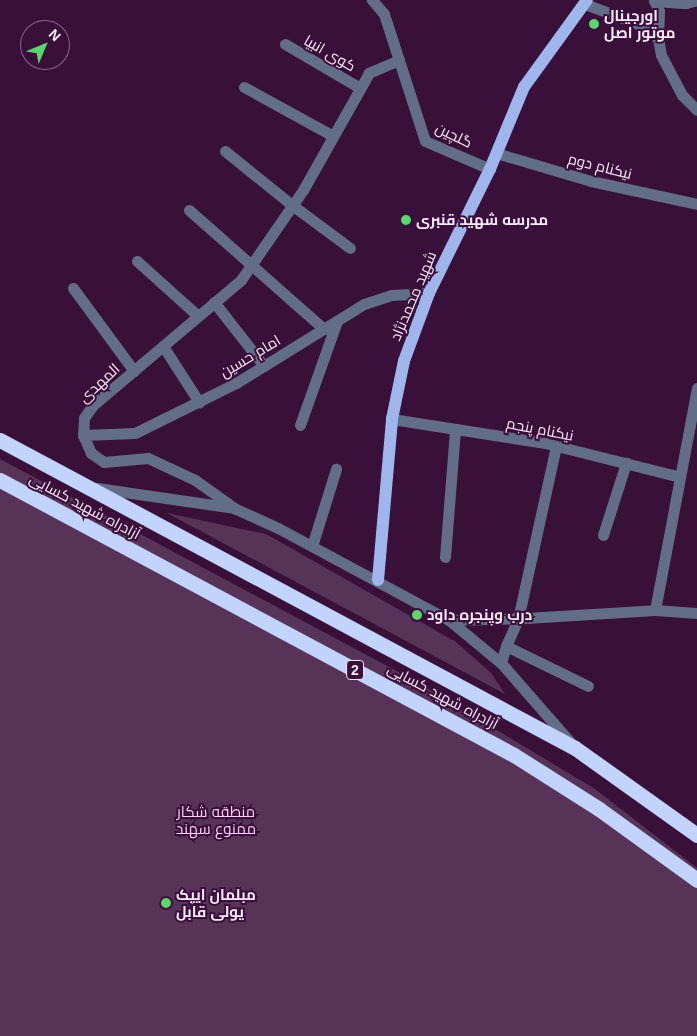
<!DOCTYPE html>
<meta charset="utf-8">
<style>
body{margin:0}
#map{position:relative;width:697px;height:1036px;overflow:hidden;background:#39103a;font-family:Arial,Cairo,sans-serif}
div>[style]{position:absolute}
.green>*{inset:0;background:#583359}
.minor>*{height:11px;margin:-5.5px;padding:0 5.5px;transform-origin:5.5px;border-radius:5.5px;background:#626d87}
.major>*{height:12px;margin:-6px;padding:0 6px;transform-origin:6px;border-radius:6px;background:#9fb6ec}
.highway>*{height:15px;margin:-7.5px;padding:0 7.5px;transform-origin:7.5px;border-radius:7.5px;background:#c2d4fb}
.dots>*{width:14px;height:14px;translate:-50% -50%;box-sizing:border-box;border:2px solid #39103a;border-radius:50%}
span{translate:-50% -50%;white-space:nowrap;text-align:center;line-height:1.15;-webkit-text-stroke:4px #39103a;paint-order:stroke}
.shield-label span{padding:1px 4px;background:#39103a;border:1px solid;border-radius:4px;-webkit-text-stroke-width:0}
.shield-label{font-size:14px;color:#fde7fc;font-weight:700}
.poi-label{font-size:15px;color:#fde7fc;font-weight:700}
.left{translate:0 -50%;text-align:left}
.street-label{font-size:15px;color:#fde7fc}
.park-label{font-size:15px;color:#fed1fd}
.north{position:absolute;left:20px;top:20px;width:50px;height:50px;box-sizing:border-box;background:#39103a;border:1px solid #876688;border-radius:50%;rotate:45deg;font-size:14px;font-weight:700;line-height:20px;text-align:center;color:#fde7fc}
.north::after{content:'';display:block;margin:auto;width:18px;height:22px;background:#5bd56e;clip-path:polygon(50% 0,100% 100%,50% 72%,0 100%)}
</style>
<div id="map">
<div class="green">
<div style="clip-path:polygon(0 459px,417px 682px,595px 789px,697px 868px,697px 1036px,0 1036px)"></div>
<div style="clip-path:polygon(167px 513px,266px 534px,456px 642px,491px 673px,505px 694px)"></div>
</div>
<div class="minor">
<div style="left:372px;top:0;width:18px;rotate:49deg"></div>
<div style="left:384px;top:14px;width:133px;rotate:72.1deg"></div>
<div style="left:425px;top:141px;width:71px;rotate:23.3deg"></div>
<div style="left:654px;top:0;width:12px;rotate:66deg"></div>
<div style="left:659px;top:11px;width:27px;rotate:92deg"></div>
<div style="left:658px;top:38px;width:17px;rotate:80deg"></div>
<div style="left:661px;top:55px;width:45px;rotate:62.3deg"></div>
<div style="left:682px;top:95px;width:21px;rotate:45deg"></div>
<div style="left:654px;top:1px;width:32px;rotate:4deg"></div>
<div style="left:686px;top:3px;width:11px;rotate:-15deg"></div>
<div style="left:585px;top:4px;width:54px;rotate:20.4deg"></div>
<div style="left:636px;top:23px;width:27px;rotate:34deg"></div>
<div style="left:285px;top:44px;width:87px;rotate:30.4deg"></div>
<div style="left:399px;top:60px;width:33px;rotate:157deg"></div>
<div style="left:369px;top:73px;width:134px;rotate:119.4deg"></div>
<div style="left:303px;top:190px;width:109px;rotate:124.6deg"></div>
<div style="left:241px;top:280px;width:194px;rotate:139.8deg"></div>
<div style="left:93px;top:405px;width:16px;rotate:125deg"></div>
<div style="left:84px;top:418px;width:17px;rotate:93deg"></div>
<div style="left:83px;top:435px;width:20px;rotate:66deg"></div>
<div style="left:91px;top:453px;width:16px;rotate:35deg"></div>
<div style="left:104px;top:462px;width:44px;rotate:-5.2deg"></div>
<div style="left:148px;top:458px;width:52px;rotate:25.1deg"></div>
<div style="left:195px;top:480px;width:50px;rotate:35.3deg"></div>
<div style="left:236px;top:509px;width:46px;rotate:24.3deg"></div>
<div style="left:278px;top:528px;width:194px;rotate:28.3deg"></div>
<div style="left:449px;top:620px;width:67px;rotate:39.6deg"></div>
<div style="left:501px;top:663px;width:106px;rotate:48.8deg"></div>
<div style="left:244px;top:87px;width:102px;rotate:28.8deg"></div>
<div style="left:225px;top:151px;width:86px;rotate:38.9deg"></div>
<div style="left:292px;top:205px;width:72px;rotate:36.6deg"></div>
<div style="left:496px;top:153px;width:99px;rotate:16.4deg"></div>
<div style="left:591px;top:181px;width:108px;rotate:12.2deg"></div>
<div style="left:189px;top:210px;width:180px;rotate:41.4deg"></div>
<div style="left:137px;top:261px;width:82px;rotate:42deg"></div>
<div style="left:73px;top:288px;width:103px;rotate:53.7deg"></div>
<div style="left:214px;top:302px;width:81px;rotate:52deg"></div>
<div style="left:163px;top:346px;width:67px;rotate:57.3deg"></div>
<div style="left:392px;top:419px;width:155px;rotate:8.9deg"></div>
<div style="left:545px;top:443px;width:139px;rotate:14.1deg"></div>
<div style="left:300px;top:425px;width:110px;rotate:-70.4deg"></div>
<div style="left:83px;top:435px;width:52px;rotate:-2.2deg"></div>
<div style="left:135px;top:433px;width:113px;rotate:-26.3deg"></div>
<div style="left:236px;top:383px;width:150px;rotate:-31.7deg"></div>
<div style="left:364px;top:304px;width:28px;rotate:-18deg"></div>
<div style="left:391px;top:295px;width:38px;rotate:-3deg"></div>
<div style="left:97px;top:488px;width:138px;rotate:8.3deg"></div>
<div style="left:603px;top:535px;width:76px;rotate:-72.3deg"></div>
<div style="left:312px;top:546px;width:81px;rotate:-72.7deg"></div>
<div style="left:445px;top:557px;width:128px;rotate:-85.5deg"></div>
<div style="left:655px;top:610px;width:226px;rotate:-79.3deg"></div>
<div style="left:449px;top:620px;width:77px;rotate:-1.5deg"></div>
<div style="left:526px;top:618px;width:129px;rotate:-3.5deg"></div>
<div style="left:655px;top:610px;width:42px;rotate:4.1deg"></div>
<div style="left:506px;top:646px;width:91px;rotate:26deg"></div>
<div style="left:501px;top:663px;width:18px;rotate:-74deg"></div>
<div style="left:506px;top:646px;width:30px;rotate:-66deg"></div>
<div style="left:518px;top:619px;width:177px;rotate:-77.6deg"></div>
</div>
<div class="major">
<div style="left:378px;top:580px;width:162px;rotate:-85deg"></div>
<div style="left:392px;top:419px;width:59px;rotate:-78.3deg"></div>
<div style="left:404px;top:361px;width:72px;rotate:-69.8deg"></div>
<div style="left:429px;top:293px;width:138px;rotate:-63.8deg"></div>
<div style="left:490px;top:169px;width:89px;rotate:-67.5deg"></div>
<div style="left:524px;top:87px;width:107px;rotate:-54.1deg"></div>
</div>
<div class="highway">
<div style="left:0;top:440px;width:652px;rotate:28.18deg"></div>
<div style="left:575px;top:748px;width:150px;rotate:35.5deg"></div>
<div style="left:0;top:480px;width:583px;rotate:28.15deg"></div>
<div style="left:514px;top:755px;width:101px;rotate:32.4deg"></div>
<div style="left:599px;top:809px;width:121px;rotate:35.9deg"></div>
</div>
<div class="dots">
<div style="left:594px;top:24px;background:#5bd56e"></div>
<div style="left:406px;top:220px;background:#5bd56e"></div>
<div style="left:417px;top:615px;background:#5bd56e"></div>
<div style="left:166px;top:903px;background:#5bd56e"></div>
</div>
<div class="shield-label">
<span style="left:355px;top:670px">2</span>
</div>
<div class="poi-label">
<span class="left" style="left:604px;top:24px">اورجینال<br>موتور اصل</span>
<span class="left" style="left:416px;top:220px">مدرسه شهید قنبری</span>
<span class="left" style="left:427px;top:615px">درب وپنجره داود</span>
<span class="left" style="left:176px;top:903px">مبلمان ایپک<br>یولی قابل</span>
</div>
<div class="street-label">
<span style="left:330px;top:53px;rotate:30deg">کوی انبیا</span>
<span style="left:454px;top:135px;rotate:26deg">گلچین</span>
<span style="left:600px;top:166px;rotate:14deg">نیکنام دوم</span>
<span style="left:413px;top:296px;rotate:-67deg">شهید محمدنژاد</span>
<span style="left:250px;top:356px;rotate:-31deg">امام حسین</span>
<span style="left:99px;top:383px;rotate:-43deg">المهدی</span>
<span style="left:540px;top:429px;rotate:11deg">نیکنام پنجم</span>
<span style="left:85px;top:506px;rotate:28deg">آزادراه شهید کسایی</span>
<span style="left:443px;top:696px;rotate:28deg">آزادراه شهید کسایی</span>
</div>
<div class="park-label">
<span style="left:216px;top:820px">منطقه شکار<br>ممنوع سهند</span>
</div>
<div class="north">N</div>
</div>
